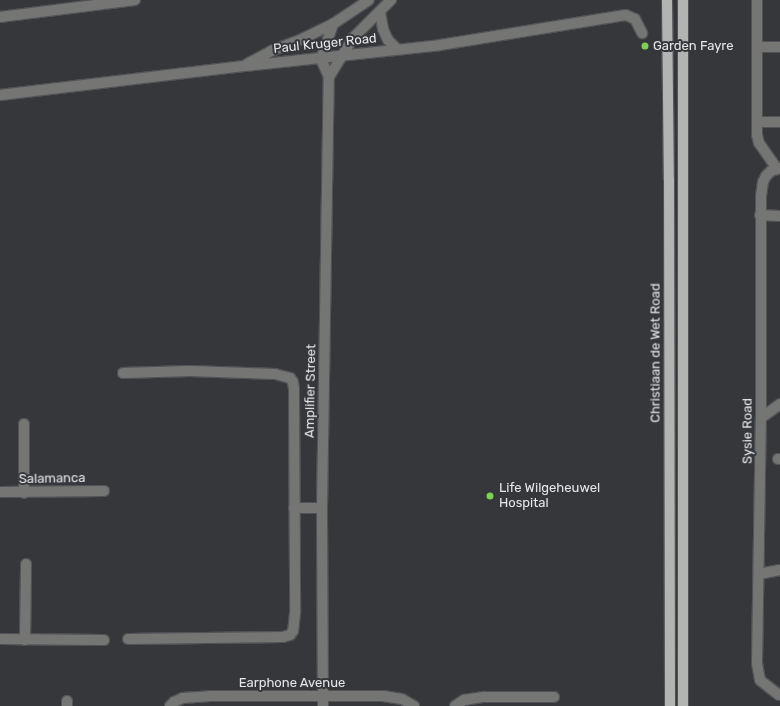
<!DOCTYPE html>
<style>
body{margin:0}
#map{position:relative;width:780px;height:706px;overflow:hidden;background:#35373b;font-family:Rubik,sans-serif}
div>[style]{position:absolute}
.roads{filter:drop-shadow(1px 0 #515357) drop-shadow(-1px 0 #515357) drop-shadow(0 1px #515357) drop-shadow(0 -1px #515357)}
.minor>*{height:10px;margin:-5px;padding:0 5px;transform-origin:5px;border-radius:5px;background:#757674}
.major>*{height:10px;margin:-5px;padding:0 5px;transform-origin:5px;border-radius:5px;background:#b1b4b0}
.dots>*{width:11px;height:11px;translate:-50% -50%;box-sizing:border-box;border:2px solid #35373b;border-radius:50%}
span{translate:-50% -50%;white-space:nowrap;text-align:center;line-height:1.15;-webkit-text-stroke:4px #35373b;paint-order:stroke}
.street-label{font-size:13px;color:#e5e6e9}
.poi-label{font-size:13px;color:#e5e6e9}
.left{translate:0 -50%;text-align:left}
</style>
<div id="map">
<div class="roads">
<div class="minor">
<div style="left:757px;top:0;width:135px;rotate:90deg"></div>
<div style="left:757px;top:135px;width:8px;rotate:76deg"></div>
<div style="left:759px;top:143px;width:32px;rotate:55deg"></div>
<div style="left:380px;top:12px;width:17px;rotate:80deg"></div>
<div style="left:383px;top:29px;width:12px;rotate:66deg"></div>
<div style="left:388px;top:40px;width:13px;rotate:45deg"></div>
<div style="left:0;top:17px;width:136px;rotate:-7.2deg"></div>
<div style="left:757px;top:47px;width:23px"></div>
<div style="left:247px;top:64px;width:27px;rotate:-28deg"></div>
<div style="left:271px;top:51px;width:31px;rotate:-21deg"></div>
<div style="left:300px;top:40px;width:37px;rotate:-26deg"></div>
<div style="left:333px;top:24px;width:43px;rotate:-33.7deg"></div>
<div style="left:329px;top:77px;width:46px;rotate:-58.4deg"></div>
<div style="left:353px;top:38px;width:54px;rotate:-45deg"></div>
<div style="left:0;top:95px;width:247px;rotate:-6.8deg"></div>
<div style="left:245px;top:66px;width:196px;rotate:-6.1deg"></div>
<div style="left:440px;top:45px;width:188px;rotate:-9.2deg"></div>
<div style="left:626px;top:15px;width:10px;rotate:24deg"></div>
<div style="left:635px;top:19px;width:16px;rotate:63deg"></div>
<div style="left:757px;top:122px;width:23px"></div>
<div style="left:760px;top:215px;width:20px;rotate:3deg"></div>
<div style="left:123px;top:373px;width:67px;rotate:-1.7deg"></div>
<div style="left:190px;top:371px;width:85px;rotate:2deg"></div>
<div style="left:275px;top:374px;width:16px;rotate:15deg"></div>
<div style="left:290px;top:378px;width:5px;rotate:53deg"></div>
<div style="left:293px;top:382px;width:7px;rotate:82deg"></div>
<div style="left:294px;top:389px;width:224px;rotate:89.7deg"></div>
<div style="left:295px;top:613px;width:18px;rotate:96deg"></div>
<div style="left:293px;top:631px;width:5px;rotate:127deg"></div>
<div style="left:290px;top:635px;width:7px;rotate:164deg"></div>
<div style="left:283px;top:637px;width:155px;rotate:179.3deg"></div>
<div style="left:761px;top:418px;width:24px;rotate:-36deg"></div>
<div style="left:24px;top:424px;width:69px;rotate:90deg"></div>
<div style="left:778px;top:459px;width:2px"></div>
<div style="left:0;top:492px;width:104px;rotate:-0.6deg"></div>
<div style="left:294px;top:508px;width:28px"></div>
<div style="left:759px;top:574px;width:21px;rotate:-11deg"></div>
<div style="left:0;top:639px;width:104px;rotate:0.6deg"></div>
<div style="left:25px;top:640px;width:76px;rotate:-89.2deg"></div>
<div style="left:779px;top:695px;width:24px;rotate:-142deg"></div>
<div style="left:760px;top:680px;width:17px;rotate:-100deg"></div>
<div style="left:757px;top:663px;width:245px;rotate:-89.1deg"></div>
<div style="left:761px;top:418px;width:222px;rotate:-90deg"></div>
<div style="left:761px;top:196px;width:14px;rotate:-82deg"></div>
<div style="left:763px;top:182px;width:7px;rotate:-63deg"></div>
<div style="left:766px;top:176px;width:7px;rotate:-45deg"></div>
<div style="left:771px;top:171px;width:9px;rotate:-18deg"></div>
<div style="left:67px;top:701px;width:5px;rotate:90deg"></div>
<div style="left:170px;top:706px;width:6px;rotate:-45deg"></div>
<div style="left:174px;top:702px;width:10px;rotate:-24deg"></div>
<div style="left:183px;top:698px;width:27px;rotate:-4deg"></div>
<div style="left:210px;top:696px;width:173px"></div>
<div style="left:383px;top:696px;width:19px;rotate:9deg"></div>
<div style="left:402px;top:699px;width:14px;rotate:30deg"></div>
<div style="left:323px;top:706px;width:198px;rotate:-90.3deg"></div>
<div style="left:322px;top:508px;width:431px;rotate:-89.1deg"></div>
<div style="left:329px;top:77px;width:20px;rotate:-114deg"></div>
<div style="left:321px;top:59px;width:37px;rotate:-71deg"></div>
<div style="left:455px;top:706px;width:11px;rotate:-34deg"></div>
<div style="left:464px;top:700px;width:20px;rotate:-9deg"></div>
<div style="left:484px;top:697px;width:70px"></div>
</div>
<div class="major">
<div style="left:667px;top:0;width:180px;rotate:89.4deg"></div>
<div style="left:669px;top:180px;width:526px;rotate:89.89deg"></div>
<div style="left:683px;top:706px;width:706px;rotate:-90deg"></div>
</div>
</div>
<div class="dots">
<div style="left:645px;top:46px;background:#7dd154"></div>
<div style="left:490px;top:496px;background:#7dd154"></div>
</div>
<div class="street-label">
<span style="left:325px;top:44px;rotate:-6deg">Paul Kruger Road</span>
<span style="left:656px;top:353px;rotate:-90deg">Christiaan de Wet Road</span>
<span style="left:311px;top:391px;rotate:-89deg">Amplifier Street</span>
<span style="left:748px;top:431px;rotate:-90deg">Sysie Road</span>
<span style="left:52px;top:479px;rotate:-1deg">Salamanca</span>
<span style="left:292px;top:683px">Earphone Avenue</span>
</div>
<div class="poi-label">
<span class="left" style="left:653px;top:46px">Garden Fayre</span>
<span class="left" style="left:499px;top:496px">Life Wilgeheuwel<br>Hospital</span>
</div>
</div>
